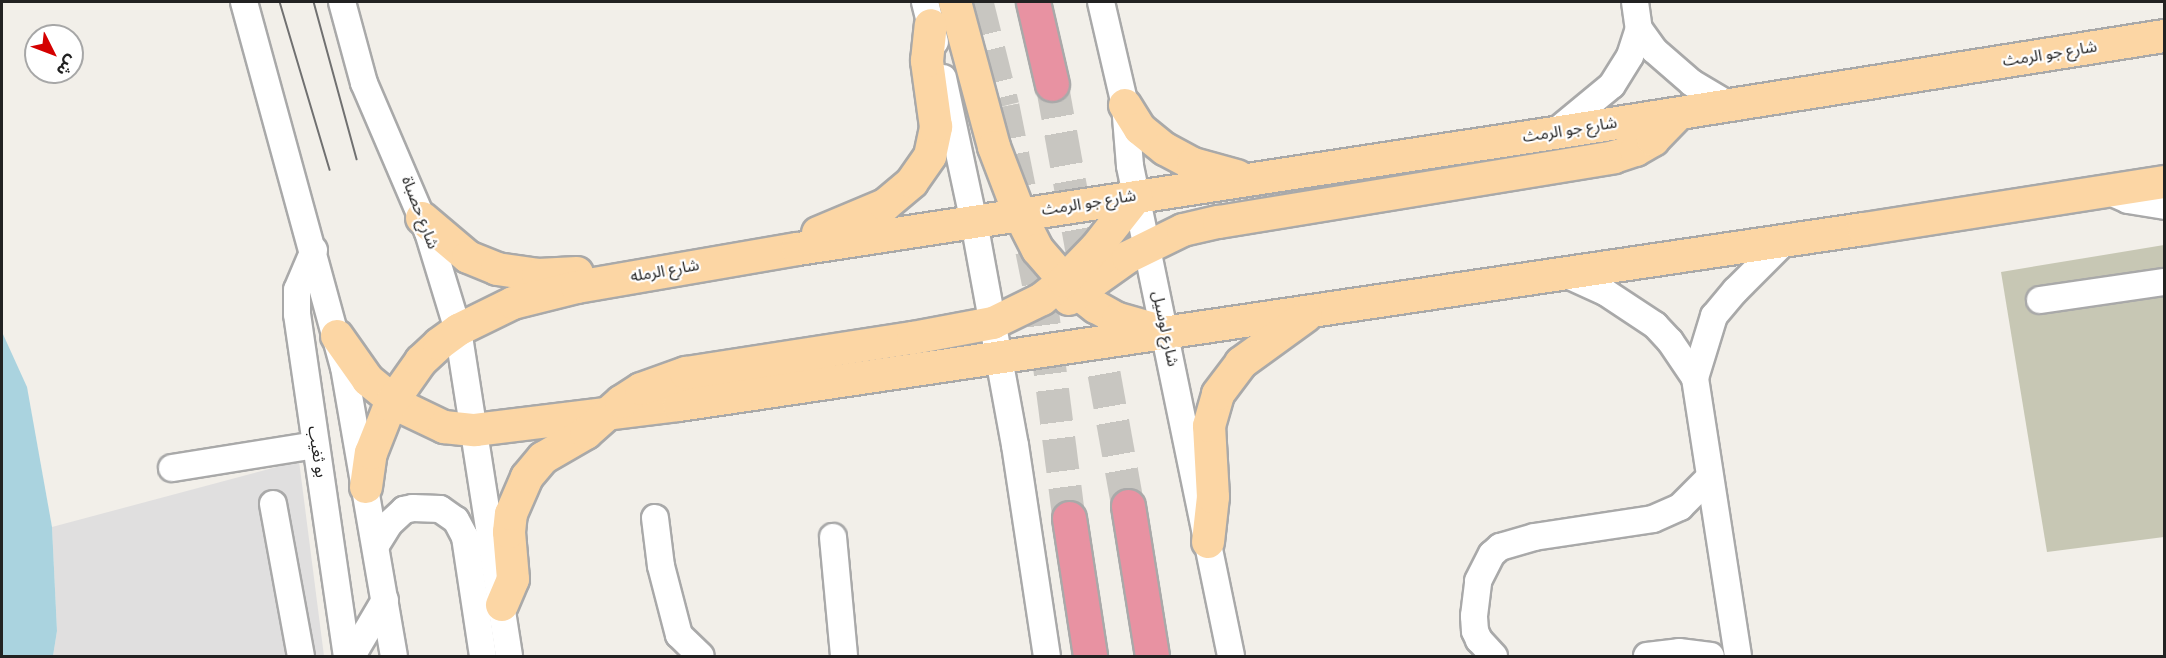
<!DOCTYPE html>
<meta charset="utf-8">
<style>
body{margin:0}
#map{position:relative;width:2166px;height:658px;overflow:hidden;background:#f2efe9;font-family:Overpass,"Noto Sans Arabic",sans-serif}
div>[style]{position:absolute}
.residential>*{inset:0;background:#e0dfdf}
.construction>*{inset:0;background:#c7c7b4}
.water>*{inset:0;background:#aad3df}
.highway-tunnel>*{height:33px;margin-top:-16.5px;transform-origin:0;background:repeating-linear-gradient(90deg,#c8c6c1 0 33px,transparent 0 49px)}
.roads{filter:drop-shadow(2px 0 #a9a9a9) drop-shadow(-2px 0 #a9a9a9) drop-shadow(0 2px #a9a9a9) drop-shadow(0 -2px #a9a9a9)}
.minor>*{height:26px;margin:-13px;padding:0 13px;transform-origin:13px;border-radius:13px;background:#fff}
.major>*{height:32px;margin:-16px;padding:0 16px;transform-origin:16px;border-radius:16px;background:#fcd6a4}
.highway>*{height:33px;margin:-16.5px;padding:0 16.5px;transform-origin:16.5px;border-radius:16.5px;background:#e892a2}
.tram>*{height:1.5px;margin:-0.75px;padding:0 0.75px;transform-origin:0.75px;border-radius:0.75px;background:#707070}
span{translate:-50% -50%;white-space:nowrap;text-align:center;line-height:1.15;-webkit-text-stroke:4.5px #fff;paint-order:stroke}
.street-label{font-size:16px;color:#222}
.frame{position:absolute;inset:0;border:3px solid #222;pointer-events:none}
.north{position:absolute;left:24px;top:24px;width:60px;height:60px;box-sizing:border-box;background:#fff;border:2px solid #a7a7a7;border-radius:50%;rotate:132deg;font-size:16px;font-weight:700;line-height:24px;text-align:center;color:#222}
.north::after{content:'';display:block;margin:auto;width:21px;height:27px;background:#d40000;clip-path:polygon(50% 0,100% 100%,50% 72%,0 100%)}
</style>
<div id="map">
<div class="residential">
<div style="clip-path:polygon(299px 461px,324px 656px,53px 656px,57px 631px,52px 527px)"></div>
</div>
<div class="construction">
<div style="clip-path:polygon(2164px 245px,2164px 537px,2047px 552px,2001px 272px)"></div>
</div>
<div class="water">
<div style="clip-path:polygon(2px 332px,27px 387px,52px 527px,57px 631px,53px 656px,2px 656px)"></div>
</div>
<div class="highway-tunnel">
<div style="left:977px;top:2px;width:107px;rotate:76deg"></div>
<div style="left:1003px;top:106px;width:190px;rotate:78.7deg"></div>
<div style="left:1040px;top:292px;width:228px;rotate:82.7deg"></div>
<div style="left:1052px;top:84px;width:429px;rotate:79.8deg"></div>
</div>
<div class="roads">
<div class="minor">
<div style="left:244px;top:2px;width:378px;rotate:74.7deg"></div>
<div style="left:344px;top:367px;width:293px;rotate:80.2deg"></div>
<div style="left:342px;top:2px;width:84px;rotate:74.8deg"></div>
<div style="left:364px;top:83px;width:162px;rotate:66.8deg"></div>
<div style="left:428px;top:232px;width:102px;rotate:73deg"></div>
<div style="left:458px;top:330px;width:330px;rotate:81.1deg"></div>
<div style="left:925px;top:2px;width:41px;rotate:76deg"></div>
<div style="left:1101px;top:2px;width:106px;rotate:76.9deg"></div>
<div style="left:1125px;top:105px;width:61px;rotate:85.3deg"></div>
<div style="left:1130px;top:166px;width:500px;rotate:78.35deg"></div>
<div style="left:1635px;top:2px;width:27px;rotate:82deg"></div>
<div style="left:1639px;top:29px;width:26px;rotate:54deg"></div>
<div style="left:1654px;top:50px;width:50px;rotate:41deg"></div>
<div style="left:1692px;top:83px;width:43px;rotate:30.7deg"></div>
<div style="left:943px;top:78px;width:147px;rotate:77.9deg"></div>
<div style="left:974px;top:222px;width:227px;rotate:79.6deg"></div>
<div style="left:1015px;top:445px;width:213px;rotate:81.4deg"></div>
<div style="left:1554px;top:133px;width:75px;rotate:-39.6deg"></div>
<div style="left:1612px;top:85px;width:34px;rotate:-58deg"></div>
<div style="left:1630px;top:56px;width:28px;rotate:-72deg"></div>
<div style="left:2108px;top:191px;width:22px;rotate:24deg"></div>
<div style="left:2128px;top:200px;width:36px;rotate:9deg"></div>
<div style="left:314px;top:250px;width:43px;rotate:113deg"></div>
<div style="left:297px;top:290px;width:24px;rotate:90deg"></div>
<div style="left:297px;top:314px;width:346px;rotate:81.7deg"></div>
<div style="left:1565px;top:274px;width:44px;rotate:24.2deg"></div>
<div style="left:1605px;top:292px;width:60px;rotate:33.4deg"></div>
<div style="left:1655px;top:325px;width:22px;rotate:47deg"></div>
<div style="left:1670px;top:341px;width:45px;rotate:56deg"></div>
<div style="left:2040px;top:300px;width:125px;rotate:-8.3deg"></div>
<div style="left:172px;top:468px;width:145px;rotate:-9.1deg"></div>
<div style="left:273px;top:504px;width:155px;rotate:79.6deg"></div>
<div style="left:655px;top:518px;width:48px;rotate:82.9deg"></div>
<div style="left:661px;top:566px;width:71px;rotate:75.4deg"></div>
<div style="left:679px;top:635px;width:30px;rotate:44deg"></div>
<div style="left:833px;top:537px;width:120px;rotate:84.7deg"></div>
<div style="left:376px;top:545px;width:25px;rotate:-58deg"></div>
<div style="left:389px;top:524px;width:21px;rotate:-43deg"></div>
<div style="left:404px;top:510px;width:9px;rotate:-13deg"></div>
<div style="left:413px;top:508px;width:27px;rotate:2deg"></div>
<div style="left:440px;top:509px;width:19px;rotate:35deg"></div>
<div style="left:456px;top:520px;width:19px;rotate:62deg"></div>
<div style="left:465px;top:537px;width:120px;rotate:81.4deg"></div>
<div style="left:352px;top:656px;width:65px;rotate:-59.5deg"></div>
<div style="left:1494px;top:656px;width:22px;rotate:-133deg"></div>
<div style="left:1479px;top:640px;width:10px;rotate:-114deg"></div>
<div style="left:1475px;top:631px;width:15px;rotate:-94deg"></div>
<div style="left:1474px;top:616px;width:35px;rotate:-83deg"></div>
<div style="left:1478px;top:581px;width:30px;rotate:-63deg"></div>
<div style="left:1492px;top:554px;width:11px;rotate:-41deg"></div>
<div style="left:1500px;top:547px;width:35px;rotate:-16deg"></div>
<div style="left:1534px;top:537px;width:120px;rotate:-8.6deg"></div>
<div style="left:1653px;top:519px;width:30px;rotate:-24deg"></div>
<div style="left:1680px;top:507px;width:42px;rotate:-45deg"></div>
<div style="left:1647px;top:656px;width:32px;rotate:-7deg"></div>
<div style="left:1679px;top:652px;width:32px;rotate:7deg"></div>
<div style="left:1738px;top:656px;width:281px;rotate:-98.8deg"></div>
<div style="left:1695px;top:378px;width:65px;rotate:-73deg"></div>
<div style="left:1714px;top:316px;width:34px;rotate:-50deg"></div>
<div style="left:1736px;top:290px;width:69px;rotate:-45deg"></div>
</div>
<div class="major">
<div style="left:955px;top:2px;width:150px;rotate:74.9deg"></div>
<div style="left:994px;top:147px;width:73px;rotate:69.1deg"></div>
<div style="left:1020px;top:215px;width:39px;rotate:63deg"></div>
<div style="left:1038px;top:250px;width:49px;rotate:49.1deg"></div>
<div style="left:1070px;top:287px;width:33px;rotate:38deg"></div>
<div style="left:1096px;top:307px;width:25px;rotate:29deg"></div>
<div style="left:1118px;top:319px;width:41px;rotate:15.8deg"></div>
<div style="left:1125px;top:105px;width:28px;rotate:58deg"></div>
<div style="left:1140px;top:129px;width:32px;rotate:39deg"></div>
<div style="left:1165px;top:149px;width:32px;rotate:28deg"></div>
<div style="left:1193px;top:164px;width:46px;rotate:15.3deg"></div>
<div style="left:422px;top:218px;width:60px;rotate:40.3deg"></div>
<div style="left:468px;top:257px;width:31px;rotate:22deg"></div>
<div style="left:497px;top:269px;width:41px;rotate:8.3deg"></div>
<div style="left:538px;top:275px;width:39px;rotate:-3deg"></div>
<div style="left:818px;top:233px;width:73px;rotate:-22.7deg"></div>
<div style="left:885px;top:205px;width:35px;rotate:-40deg"></div>
<div style="left:912px;top:182px;width:32px;rotate:-55deg"></div>
<div style="left:930px;top:156px;width:30px;rotate:-78deg"></div>
<div style="left:936px;top:127px;width:67px;rotate:-97.8deg"></div>
<div style="left:927px;top:61px;width:36px;rotate:-84deg"></div>
<div style="left:1069px;top:299px;width:72px;rotate:-35.4deg"></div>
<div style="left:1128px;top:257px;width:61px;rotate:-26.1deg"></div>
<div style="left:1183px;top:230px;width:37px;rotate:-13deg"></div>
<div style="left:1219px;top:222px;width:400px;rotate:-9.3deg"></div>
<div style="left:1614px;top:157px;width:23px;rotate:-18deg"></div>
<div style="left:1636px;top:150px;width:20px;rotate:-30deg"></div>
<div style="left:1653px;top:140px;width:36px;rotate:-46deg"></div>
<div style="left:337px;top:336px;width:54px;rotate:54.8deg"></div>
<div style="left:368px;top:380px;width:41px;rotate:39.1deg"></div>
<div style="left:400px;top:406px;width:49px;rotate:25.5deg"></div>
<div style="left:444px;top:427px;width:31px;rotate:6deg"></div>
<div style="left:475px;top:430px;width:206px;rotate:-7deg"></div>
<div style="left:679px;top:405px;width:1198px;rotate:-8.45deg"></div>
<div style="left:1864px;top:229px;width:304px;rotate:-8.9deg"></div>
<div style="left:366px;top:487px;width:34px;rotate:-82deg"></div>
<div style="left:371px;top:453px;width:52px;rotate:-68.4deg"></div>
<div style="left:390px;top:405px;width:54px;rotate:-54.8deg"></div>
<div style="left:421px;top:361px;width:25px;rotate:-43deg"></div>
<div style="left:439px;top:344px;width:24px;rotate:-36deg"></div>
<div style="left:458px;top:330px;width:61px;rotate:-26.1deg"></div>
<div style="left:513px;top:303px;width:66px;rotate:-14deg"></div>
<div style="left:577px;top:287px;width:224px;rotate:-9.8deg"></div>
<div style="left:798px;top:249px;width:759px;rotate:-8.72deg"></div>
<div style="left:1548px;top:134px;width:624px;rotate:-9.04deg"></div>
<div style="left:1208px;top:542px;width:45px;rotate:-83.7deg"></div>
<div style="left:1213px;top:497px;width:71px;rotate:-93.2deg"></div>
<div style="left:1209px;top:426px;width:33px;rotate:-74deg"></div>
<div style="left:1218px;top:394px;width:39px;rotate:-53deg"></div>
<div style="left:1241px;top:363px;width:80px;rotate:-35.9deg"></div>
<div style="left:502px;top:605px;width:28px;rotate:-67deg"></div>
<div style="left:513px;top:579px;width:47px;rotate:-94.9deg"></div>
<div style="left:509px;top:532px;width:18px;rotate:-84deg"></div>
<div style="left:511px;top:514px;width:40px;rotate:-66.6deg"></div>
<div style="left:527px;top:477px;width:25px;rotate:-50deg"></div>
<div style="left:543px;top:458px;width:50px;rotate:-30.2deg"></div>
<div style="left:586px;top:433px;width:47px;rotate:-41.5deg"></div>
<div style="left:621px;top:402px;width:24px;rotate:-33deg"></div>
<div style="left:641px;top:389px;width:48px;rotate:-19.6deg"></div>
<div style="left:686px;top:373px;width:230px;rotate:-8.8deg"></div>
<div style="left:913px;top:338px;width:81px;rotate:-10.6deg"></div>
<div style="left:993px;top:323px;width:55px;rotate:-26.1deg"></div>
<div style="left:1042px;top:299px;width:28px;rotate:-39deg"></div>
<div style="left:1064px;top:281px;width:46px;rotate:-45.9deg"></div>
<div style="left:1096px;top:248px;width:65px;rotate:-51.9deg"></div>
</div>
<div class="highway">
<div style="left:1033px;top:2px;width:84px;rotate:77deg"></div>
<div style="left:1128px;top:506px;width:152px;rotate:80.9deg"></div>
<div style="left:1069px;top:518px;width:140px;rotate:81.3deg"></div>
</div>
</div>
<div class="tram">
<div style="left:280px;top:2px;width:175px;rotate:73.4deg"></div>
<div style="left:314px;top:2px;width:163px;rotate:74.7deg"></div>
</div>
<div class="street-label">
<span style="left:2050px;top:55px;rotate:-9deg">شارع جو الرمث</span>
<span style="left:1570px;top:131px;rotate:-9deg">شارع جو الرمث</span>
<span style="left:1089px;top:204px;rotate:-9deg">شارع جو الرمث</span>
<span style="left:419px;top:213px;rotate:69deg">شارع حصباة</span>
<span style="left:665px;top:272px;rotate:-10deg">شارع الرمله</span>
<span style="left:1164px;top:329px;rotate:78deg">شارع لوسيل</span>
<span style="left:316px;top:452px;rotate:81deg">بو ثغيب</span>
</div>
<div class="frame"></div>
<div class="north">ش</div>
</div>
